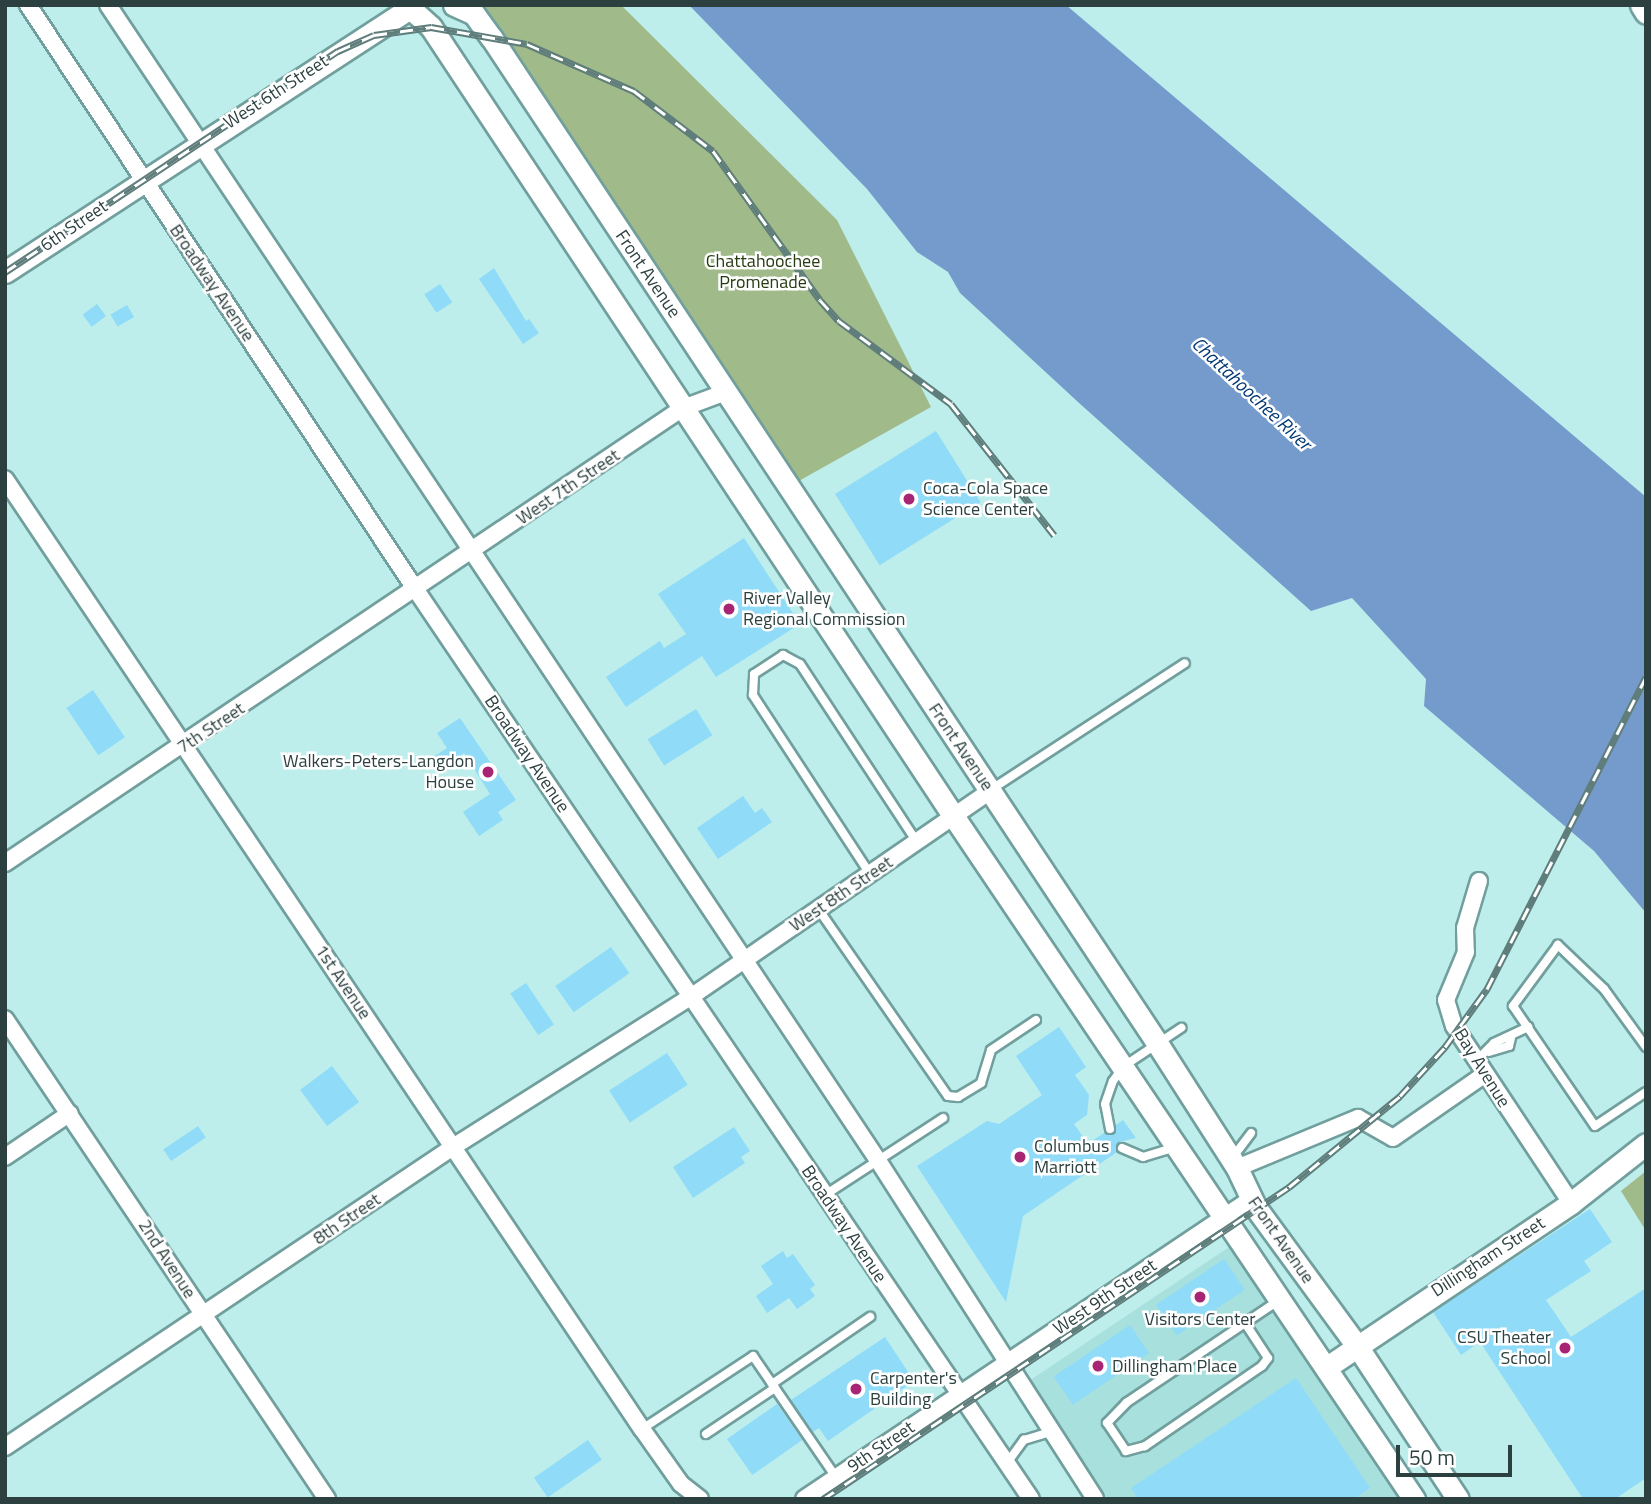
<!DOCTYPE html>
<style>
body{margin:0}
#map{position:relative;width:1651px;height:1504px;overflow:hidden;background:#bdeeec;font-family:"Titillium Web",sans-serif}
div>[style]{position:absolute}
.built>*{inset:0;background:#a8e0de}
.green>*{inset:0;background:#a0ba8a}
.water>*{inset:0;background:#759bcc}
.building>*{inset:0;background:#8fdbf8;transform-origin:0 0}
.roads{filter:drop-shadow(2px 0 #719f9d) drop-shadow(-2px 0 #719f9d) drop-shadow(0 2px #719f9d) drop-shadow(0 -2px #719f9d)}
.lane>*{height:8px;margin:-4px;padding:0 4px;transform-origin:4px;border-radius:4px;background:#fff}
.street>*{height:16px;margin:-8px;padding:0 8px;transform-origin:8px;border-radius:8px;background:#fff}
.secondary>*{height:21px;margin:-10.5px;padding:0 10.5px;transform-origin:10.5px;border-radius:10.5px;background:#fff}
.rail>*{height:7px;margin-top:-3.5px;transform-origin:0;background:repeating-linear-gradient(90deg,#fff 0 13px,#5e7d7b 0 26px);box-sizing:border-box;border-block:2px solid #5e7d7b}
.dots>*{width:19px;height:19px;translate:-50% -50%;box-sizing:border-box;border:4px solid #fff;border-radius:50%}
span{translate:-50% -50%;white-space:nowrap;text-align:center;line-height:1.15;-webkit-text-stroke:5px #fff;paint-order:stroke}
.street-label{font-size:18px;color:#2c403f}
.park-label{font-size:18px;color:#273b11}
.poi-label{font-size:18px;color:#2c403f}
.left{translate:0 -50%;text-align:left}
.right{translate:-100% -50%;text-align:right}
.water-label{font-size:19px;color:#023974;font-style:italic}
.frame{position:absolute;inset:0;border:7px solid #2c403f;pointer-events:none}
.scale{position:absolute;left:1396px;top:1445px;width:116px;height:32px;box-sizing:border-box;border:4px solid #2c403f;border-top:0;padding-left:9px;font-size:21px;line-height:24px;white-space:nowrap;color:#2c403f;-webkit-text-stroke:5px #fff;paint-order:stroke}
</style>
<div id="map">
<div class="built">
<div style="clip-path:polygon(1232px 1245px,1405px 1499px,1107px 1499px,1029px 1381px)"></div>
</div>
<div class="green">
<div style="clip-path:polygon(474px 5px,621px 5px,837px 220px,931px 407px,797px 482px)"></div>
<div style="clip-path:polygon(1646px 1171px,1646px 1231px,1621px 1191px)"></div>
</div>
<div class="water">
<div style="clip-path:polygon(689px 5px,1066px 5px,1646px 497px,1646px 913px,1594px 851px,1424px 706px,1426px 679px,1352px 598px,1311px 611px,1078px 402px,960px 293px,948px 272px,917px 252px,867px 189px)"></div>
</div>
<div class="building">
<div style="clip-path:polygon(494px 268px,526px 321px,529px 319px,539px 333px,523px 344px,479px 279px)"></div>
<div style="left:440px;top:284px;width:22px;height:19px;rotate:56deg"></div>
<div style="left:97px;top:304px;width:15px;height:18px;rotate:53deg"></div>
<div style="left:127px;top:305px;width:14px;height:19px;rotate:60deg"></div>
<div style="left:936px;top:431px;width:84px;height:119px;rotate:58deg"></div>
<div style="clip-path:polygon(744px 538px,800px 624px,716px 677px,702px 656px,626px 707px,606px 677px,660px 641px,664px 648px,686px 634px,658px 594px)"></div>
<div style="left:93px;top:690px;width:57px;height:32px;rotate:56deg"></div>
<div style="left:696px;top:709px;width:31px;height:57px;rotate:58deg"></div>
<div style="clip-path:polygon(460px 718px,516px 800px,498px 812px,503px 820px,479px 836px,463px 812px,490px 794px,464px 753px,437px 771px,430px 759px,447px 748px,437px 733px)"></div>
<div style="clip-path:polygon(743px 796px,755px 813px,762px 808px,772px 822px,718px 859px,697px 828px)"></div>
<div style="left:611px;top:947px;width:32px;height:68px;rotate:55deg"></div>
<div style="left:526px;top:983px;width:50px;height:19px;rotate:56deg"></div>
<div style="clip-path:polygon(1059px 1027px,1086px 1067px,1075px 1075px,1089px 1095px,1087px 1115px,1074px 1124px,1088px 1144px,1105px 1132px,1114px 1134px,1116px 1125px,1123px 1120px,1136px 1138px,1119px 1142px,1117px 1152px,1023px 1216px,1006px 1302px,917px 1166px,987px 1121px,999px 1124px,1042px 1095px,1016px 1056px)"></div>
<div style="left:667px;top:1053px;width:38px;height:69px;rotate:57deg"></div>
<div style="left:332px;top:1066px;width:45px;height:40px;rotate:53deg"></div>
<div style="left:198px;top:1126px;width:14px;height:42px;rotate:56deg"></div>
<div style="clip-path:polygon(734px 1127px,750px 1151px,741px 1157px,745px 1163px,693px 1198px,673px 1167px)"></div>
<div style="clip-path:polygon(1590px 1209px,1612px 1242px,1584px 1261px,1591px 1271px,1546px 1300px,1571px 1337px,1646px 1288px,1646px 1478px,1615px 1499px,1583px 1499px,1480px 1342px,1461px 1355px,1433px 1312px)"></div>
<div style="clip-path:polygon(783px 1251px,787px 1258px,793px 1254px,815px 1285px,810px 1289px,815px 1296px,797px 1309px,789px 1298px,767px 1313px,756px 1296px,773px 1284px,761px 1266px)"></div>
<div style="left:1224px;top:1259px;width:37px;height:82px;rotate:56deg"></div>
<div style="left:1130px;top:1325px;width:34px;height:92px;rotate:56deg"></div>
<div style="clip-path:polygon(885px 1337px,914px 1381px,828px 1441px,819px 1428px,813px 1432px,791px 1400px)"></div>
<div style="clip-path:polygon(1296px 1378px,1370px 1488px,1354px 1499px,1138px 1499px,1131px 1488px)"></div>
<div style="left:777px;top:1404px;width:44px;height:61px;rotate:55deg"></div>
<div style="left:588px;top:1440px;width:24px;height:66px;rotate:55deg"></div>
</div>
<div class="roads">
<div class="lane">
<div style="left:992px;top:789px;width:230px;rotate:-33.1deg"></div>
<div style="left:870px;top:874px;width:214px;rotate:-123.2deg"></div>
<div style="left:753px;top:695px;width:21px;rotate:-87deg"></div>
<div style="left:754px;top:674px;width:35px;rotate:-33deg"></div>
<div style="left:783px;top:655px;width:19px;rotate:28deg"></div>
<div style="left:800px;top:664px;width:213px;rotate:56.7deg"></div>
<div style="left:819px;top:910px;width:226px;rotate:55.3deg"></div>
<div style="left:948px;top:1096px;width:10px;rotate:6deg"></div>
<div style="left:958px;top:1097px;width:27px;rotate:-31deg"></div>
<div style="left:981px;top:1083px;width:34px;rotate:-73deg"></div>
<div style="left:991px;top:1050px;width:54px;rotate:-33.7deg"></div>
<div style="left:1646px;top:1047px;width:72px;rotate:-125.9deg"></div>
<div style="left:1604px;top:989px;width:64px;rotate:-136.3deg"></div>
<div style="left:1558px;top:945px;width:76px;rotate:126.4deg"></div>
<div style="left:1513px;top:1006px;width:145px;rotate:55.7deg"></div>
<div style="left:1595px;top:1126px;width:61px;rotate:-33.7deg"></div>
<div style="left:1489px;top:1052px;width:21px;rotate:-17deg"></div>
<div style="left:1509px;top:1046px;width:8px;rotate:-76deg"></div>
<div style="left:1476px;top:1061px;width:25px;rotate:-45deg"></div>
<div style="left:1494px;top:1043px;width:38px;rotate:-25deg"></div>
<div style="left:1110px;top:1129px;width:25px;rotate:-101deg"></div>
<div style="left:1105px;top:1104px;width:24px;rotate:-71deg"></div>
<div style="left:1113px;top:1081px;width:19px;rotate:-54deg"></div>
<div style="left:1124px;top:1066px;width:69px;rotate:-33.7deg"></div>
<div style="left:1122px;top:1148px;width:23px;rotate:23deg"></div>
<div style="left:1143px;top:1157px;width:34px;rotate:-17deg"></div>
<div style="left:1233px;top:1157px;width:30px;rotate:-53deg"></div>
<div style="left:825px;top:1195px;width:141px;rotate:-33.1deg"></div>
<div style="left:1245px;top:1323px;width:42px;rotate:56.7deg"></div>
<div style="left:1268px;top:1358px;width:10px;rotate:127deg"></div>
<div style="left:1262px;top:1366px;width:142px;rotate:145.6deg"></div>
<div style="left:1145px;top:1446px;width:20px;rotate:165deg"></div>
<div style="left:1126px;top:1451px;width:34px;rotate:-124deg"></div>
<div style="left:1107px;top:1423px;width:28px;rotate:-46deg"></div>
<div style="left:1126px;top:1403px;width:184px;rotate:-33.9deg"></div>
<div style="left:772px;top:1384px;width:119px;rotate:-34.4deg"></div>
<div style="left:642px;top:1429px;width:133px;rotate:-33.3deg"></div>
<div style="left:753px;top:1356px;width:147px;rotate:55.6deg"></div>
<div style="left:706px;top:1434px;width:83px;rotate:-33.7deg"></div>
<div style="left:1007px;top:1463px;width:29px;rotate:-54deg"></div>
<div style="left:1024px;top:1440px;width:27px;rotate:-17deg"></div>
</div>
<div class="street">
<div style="left:28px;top:5px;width:702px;rotate:56.45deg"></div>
<div style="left:416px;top:590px;width:1097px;rotate:55.92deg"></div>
<div style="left:108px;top:5px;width:1390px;rotate:56.32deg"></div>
<div style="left:879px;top:1162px;width:400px;rotate:57.3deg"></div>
<div style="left:5px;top:479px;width:1144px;rotate:56.16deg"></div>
<div style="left:642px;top:1429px;width:67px;rotate:54.7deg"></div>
<div style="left:681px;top:1484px;width:24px;rotate:38deg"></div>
<div style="left:5px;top:863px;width:817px;rotate:-33.87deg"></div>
<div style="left:683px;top:408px;width:46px;rotate:-20.4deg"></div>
<div style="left:1479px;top:881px;width:49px;rotate:106.6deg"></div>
<div style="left:1465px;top:928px;width:24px;rotate:88deg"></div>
<div style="left:1466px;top:952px;width:52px;rotate:112.6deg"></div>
<div style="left:1446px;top:1000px;width:27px;rotate:73deg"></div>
<div style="left:1454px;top:1026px;width:212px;rotate:56.5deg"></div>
<div style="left:5px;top:1019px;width:578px;rotate:56.14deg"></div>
<div style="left:5px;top:1157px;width:78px;rotate:-34.1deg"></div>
<div style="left:1237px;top:1168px;width:131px;rotate:-22.5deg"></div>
<div style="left:1358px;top:1118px;width:40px;rotate:29.7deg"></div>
<div style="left:1393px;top:1138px;width:112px;rotate:-34.8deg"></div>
<div style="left:5px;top:1447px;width:539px;rotate:-33.81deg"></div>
<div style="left:453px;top:1147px;width:283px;rotate:-32.3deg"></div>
<div style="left:692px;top:996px;width:362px;rotate:-34.5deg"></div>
<div style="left:804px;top:1499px;width:538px;rotate:-33.87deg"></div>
</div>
<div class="secondary">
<div style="left:454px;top:5px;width:22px;rotate:24deg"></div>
<div style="left:474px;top:14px;width:29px;rotate:54deg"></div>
<div style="left:491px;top:37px;width:1206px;rotate:56.49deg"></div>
<div style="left:1157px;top:1043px;width:148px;rotate:57.4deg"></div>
<div style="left:1237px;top:1168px;width:44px;rotate:64.6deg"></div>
<div style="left:1256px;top:1208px;width:171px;rotate:53.8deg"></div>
<div style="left:1357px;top:1346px;width:183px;rotate:56.6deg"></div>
<div style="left:1641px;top:5px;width:9px;rotate:58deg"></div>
<div style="left:410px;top:8px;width:28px;rotate:42deg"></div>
<div style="left:431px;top:27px;width:947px;rotate:56.49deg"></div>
<div style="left:954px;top:817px;width:823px;rotate:56deg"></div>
<div style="left:5px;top:272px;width:483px;rotate:-33.1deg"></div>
<div style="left:1327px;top:1367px;width:294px;rotate:-33.9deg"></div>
<div style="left:1571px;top:1203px;width:95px;rotate:-38.2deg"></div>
</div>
</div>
<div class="rail">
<div style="left:5px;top:272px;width:400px;rotate:-33.6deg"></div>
<div style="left:338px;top:51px;width:39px;rotate:-24deg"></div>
<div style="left:374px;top:35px;width:58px;rotate:-8deg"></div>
<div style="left:431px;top:27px;width:97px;rotate:10deg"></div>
<div style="left:527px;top:44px;width:117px;rotate:23.7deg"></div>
<div style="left:634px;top:91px;width:99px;rotate:37.2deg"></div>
<div style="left:713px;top:151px;width:183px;rotate:54.3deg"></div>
<div style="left:820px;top:300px;width:28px;rotate:48deg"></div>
<div style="left:839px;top:321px;width:139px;rotate:36.5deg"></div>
<div style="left:951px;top:404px;width:167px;rotate:51.8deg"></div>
<div style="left:823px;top:1499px;width:561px;rotate:-33.8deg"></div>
<div style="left:1289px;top:1187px;width:144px;rotate:-39.3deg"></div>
<div style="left:1400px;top:1096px;width:67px;rotate:-47.4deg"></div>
<div style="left:1445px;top:1047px;width:72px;rotate:-54.1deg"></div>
<div style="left:1487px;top:989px;width:350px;rotate:-63deg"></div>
</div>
<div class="dots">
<div style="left:909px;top:499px;background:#a72573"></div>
<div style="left:729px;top:609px;background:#a72573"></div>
<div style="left:488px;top:772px;background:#a72573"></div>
<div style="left:1020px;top:1157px;background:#a72573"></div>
<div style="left:1200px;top:1297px;background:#a72573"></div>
<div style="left:1565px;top:1348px;background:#a72573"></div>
<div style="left:1098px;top:1366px;background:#a72573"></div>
<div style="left:856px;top:1389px;background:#a72573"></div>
</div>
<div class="street-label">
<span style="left:276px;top:92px;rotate:-33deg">West 6th Street</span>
<span style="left:74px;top:226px;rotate:-34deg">6th Street</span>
<span style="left:648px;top:274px;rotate:56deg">Front Avenue</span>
<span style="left:212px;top:283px;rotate:56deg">Broadway Avenue</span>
<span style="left:568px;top:487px;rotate:-34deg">West 7th Street</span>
<span style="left:211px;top:728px;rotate:-34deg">7th Street</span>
<span style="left:961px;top:747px;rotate:56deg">Front Avenue</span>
<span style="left:527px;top:754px;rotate:56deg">Broadway Avenue</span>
<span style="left:841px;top:894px;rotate:-34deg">West 8th Street</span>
<span style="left:343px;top:982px;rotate:56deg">1st Avenue</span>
<span style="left:1482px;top:1068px;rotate:58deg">Bay Avenue</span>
<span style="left:347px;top:1219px;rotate:-34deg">8th Street</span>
<span style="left:844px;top:1224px;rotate:56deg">Broadway Avenue</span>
<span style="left:1281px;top:1240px;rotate:55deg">Front Avenue</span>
<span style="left:1488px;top:1257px;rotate:-33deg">Dillingham Street</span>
<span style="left:167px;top:1259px;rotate:57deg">2nd Avenue</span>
<span style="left:1105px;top:1297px;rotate:-34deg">West 9th Street</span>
<span style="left:881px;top:1447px;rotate:-34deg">9th Street</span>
</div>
<div class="park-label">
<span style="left:763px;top:272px">Chattahoochee<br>Promenade</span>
</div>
<div class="poi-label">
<span class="left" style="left:923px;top:499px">Coca-Cola Space<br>Science Center</span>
<span class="left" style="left:743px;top:609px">River Valley<br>Regional Commission</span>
<span class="right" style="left:474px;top:772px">Walkers-Peters-Langdon<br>House</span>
<span class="left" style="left:1034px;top:1157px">Columbus<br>Marriott</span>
<span style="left:1200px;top:1319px">Visitors Center</span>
<span class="right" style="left:1551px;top:1348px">CSU Theater<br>School</span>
<span class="left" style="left:1112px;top:1366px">Dillingham Place</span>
<span class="left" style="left:870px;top:1389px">Carpenter's<br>Building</span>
</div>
<div class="water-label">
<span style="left:1252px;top:393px;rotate:43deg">Chattahoochee River</span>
</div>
<div class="frame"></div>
<div class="scale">50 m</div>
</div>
